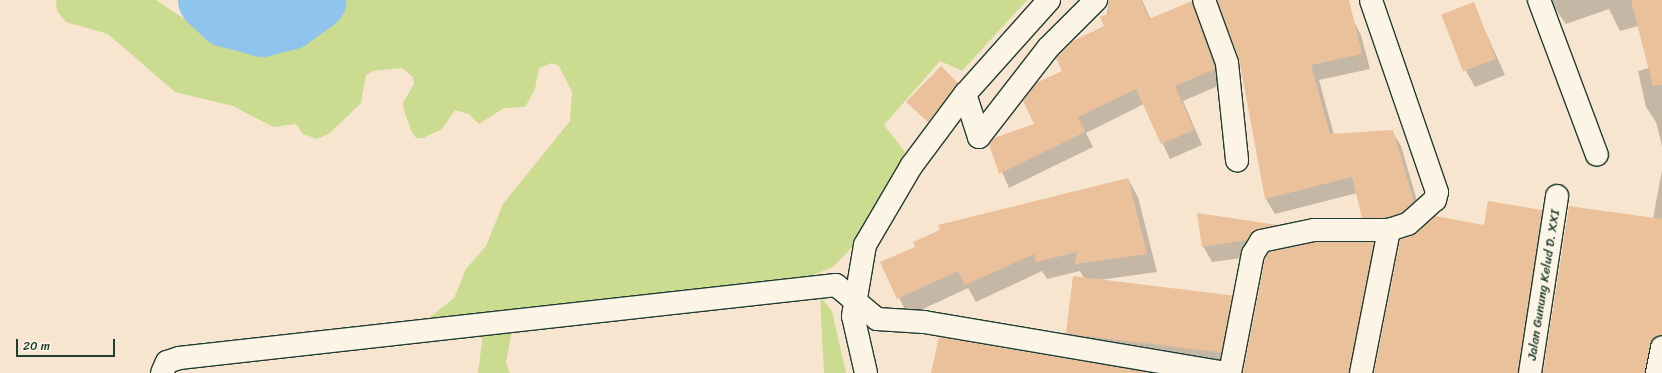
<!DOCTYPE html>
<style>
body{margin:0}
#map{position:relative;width:1662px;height:373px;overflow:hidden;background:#f7e5cf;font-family:Sriracha,sans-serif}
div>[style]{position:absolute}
.green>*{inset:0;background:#cbdb90}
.shadow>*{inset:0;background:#0003}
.river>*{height:59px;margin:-29.5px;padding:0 29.5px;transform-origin:29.5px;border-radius:29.5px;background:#8fc4ec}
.building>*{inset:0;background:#ebc19b;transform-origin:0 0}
.roads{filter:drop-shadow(1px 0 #1f3d34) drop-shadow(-1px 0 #1f3d34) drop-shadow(0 1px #1f3d34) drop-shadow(0 -1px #1f3d34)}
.minor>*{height:22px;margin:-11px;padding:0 11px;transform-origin:11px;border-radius:11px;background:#fcf5e5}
span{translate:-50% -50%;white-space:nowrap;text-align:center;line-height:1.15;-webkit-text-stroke:4px #fcf5e5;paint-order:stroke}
.street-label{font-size:13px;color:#1f3d34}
.scale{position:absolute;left:16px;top:339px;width:99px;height:18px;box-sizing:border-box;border:2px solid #1f3d34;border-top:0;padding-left:5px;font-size:12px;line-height:14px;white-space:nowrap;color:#1f3d34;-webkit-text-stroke:3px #fcf5e5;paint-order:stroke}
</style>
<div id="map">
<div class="green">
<div style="clip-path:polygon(56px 0,156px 0,196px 27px,244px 37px,263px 36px,305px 25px,332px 13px,343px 0,1027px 0,962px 71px,940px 61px,884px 125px,905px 152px,902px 162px,852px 247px,833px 267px,801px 280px,424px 322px,454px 298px,466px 269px,486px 246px,503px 204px,570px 121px,572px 92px,559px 66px,552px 63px,539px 68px,535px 89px,525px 107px,504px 108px,479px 124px,469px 114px,455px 110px,442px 129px,423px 138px,416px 138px,412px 132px,404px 111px,403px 103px,414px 84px,413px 77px,402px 68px,373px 71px,366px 75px,361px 103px,330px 133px,317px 139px,303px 134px,296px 124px,273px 127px,233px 106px,175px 92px,108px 34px,66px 22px,57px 11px)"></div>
<div style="clip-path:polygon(820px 296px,832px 311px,846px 373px,824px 373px)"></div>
<div style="clip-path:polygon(512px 330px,506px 363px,510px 373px,478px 373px,483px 334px)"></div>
</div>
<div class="shadow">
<div style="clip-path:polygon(1109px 0,1142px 0,1151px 20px,1191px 2px,1223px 84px,1183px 101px,1202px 145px,1170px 159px,1144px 104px,1086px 133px,1093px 147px,1009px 188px,990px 145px,1035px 125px,1063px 71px,1105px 26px)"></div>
<div style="clip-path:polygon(1216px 0,1333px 0,1353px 20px,1361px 35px,1370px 69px,1319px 80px,1334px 135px,1392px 131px,1401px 146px,1422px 218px,1371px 232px,1363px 217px,1357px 193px,1275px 214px,1266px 199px,1240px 58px)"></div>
<div style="clip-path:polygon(1549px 0,1662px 0,1662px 146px,1656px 122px,1646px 107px,1638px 71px,1649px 68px,1638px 26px,1620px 31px,1609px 9px,1566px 24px)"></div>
<div style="clip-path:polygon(1473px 4px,1505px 75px,1475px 87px,1466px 71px)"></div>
<div style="clip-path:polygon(1662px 170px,1662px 357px,1657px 373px,1544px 373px,1653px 219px)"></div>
<div style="clip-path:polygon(1128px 179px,1138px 197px,1157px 272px,1099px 280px,1231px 297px,1241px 313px,1229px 373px,1076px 349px,1066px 333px,1084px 278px,1080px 271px,1047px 279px,1042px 271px,976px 302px,968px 288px,908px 316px,882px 262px)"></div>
<div style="clip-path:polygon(1542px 211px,1551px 227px,1529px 373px,1375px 373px,1485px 226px)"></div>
<div style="clip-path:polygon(1199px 214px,1277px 226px,1286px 241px,1256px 256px,1212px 262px,1203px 246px)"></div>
<div style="clip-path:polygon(1373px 244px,1382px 259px,1360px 373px,1244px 373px)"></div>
<div style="clip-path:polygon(940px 338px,1154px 373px,932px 373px)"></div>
</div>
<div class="river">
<div style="left:207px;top:0;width:25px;rotate:43deg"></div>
<div style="left:225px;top:17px;width:38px;rotate:15deg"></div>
<div style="left:262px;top:27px;width:28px;rotate:-15deg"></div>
<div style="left:289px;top:20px;width:34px;rotate:-36deg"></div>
</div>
<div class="building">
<div style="clip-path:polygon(1108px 0,1141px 0,1149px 19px,1192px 1px,1215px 69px,1175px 86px,1194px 130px,1161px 144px,1136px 89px,1078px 117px,1085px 132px,999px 174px,989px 144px,994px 138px,1034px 124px,1023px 101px,1036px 83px,1062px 71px,1056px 58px,1073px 41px,1104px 26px,1100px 17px,1109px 13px)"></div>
<div style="clip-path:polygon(1217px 0,1349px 0,1362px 54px,1311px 65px,1330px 134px,1393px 130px,1414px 202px,1402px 213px,1387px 218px,1362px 218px,1352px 177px,1265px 199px,1239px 59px)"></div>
<div style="clip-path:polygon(1631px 0,1662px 0,1662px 85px,1653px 86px)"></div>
<div style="left:1474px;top:2px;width:61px;height:35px;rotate:69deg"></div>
<div style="clip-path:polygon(941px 66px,958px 83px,928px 122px,906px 102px)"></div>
<div style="clip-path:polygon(1128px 178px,1147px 254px,1075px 264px,1077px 252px,1036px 262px,1034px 254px,965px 285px,958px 271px,897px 299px,880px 262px,915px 247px,913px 242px,940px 230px,938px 225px)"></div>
<div style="clip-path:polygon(1488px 201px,1542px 210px,1518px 373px,1374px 373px,1400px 240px,1416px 234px,1435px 216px,1484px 225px)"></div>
<div style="clip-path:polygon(1569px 206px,1662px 219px,1662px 335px,1650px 344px,1645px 373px,1543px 373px)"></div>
<div style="clip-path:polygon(1197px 213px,1271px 224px,1278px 225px,1254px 231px,1247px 240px,1202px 247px)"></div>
<div style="clip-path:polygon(1315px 242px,1374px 242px,1349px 373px,1243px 373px,1265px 259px,1269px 252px)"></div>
<div style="left:1073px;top:276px;width:160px;height:58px;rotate:7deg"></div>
<div style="clip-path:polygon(939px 337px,1150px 373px,931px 373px)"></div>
</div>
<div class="roads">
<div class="minor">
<div style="left:1204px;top:0;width:67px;rotate:69.9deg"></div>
<div style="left:1227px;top:63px;width:98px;rotate:84.1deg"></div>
<div style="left:1539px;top:0;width:165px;rotate:69.5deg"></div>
<div style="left:979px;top:137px;width:113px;rotate:-52.2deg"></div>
<div style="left:1048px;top:48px;width:68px;rotate:-45deg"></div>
<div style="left:979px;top:137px;width:45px;rotate:-108deg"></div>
<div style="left:965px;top:94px;width:126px;rotate:-48.2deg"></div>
<div style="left:162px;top:373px;width:12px;rotate:-66deg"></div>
<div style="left:167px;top:362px;width:13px;rotate:-18deg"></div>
<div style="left:179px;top:358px;width:661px;rotate:-6.34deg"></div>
<div style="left:836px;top:285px;width:53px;rotate:39.7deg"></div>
<div style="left:877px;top:319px;width:47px;rotate:3.7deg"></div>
<div style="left:924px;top:322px;width:305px;rotate:9.6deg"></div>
<div style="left:866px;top:373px;width:58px;rotate:-102.8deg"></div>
<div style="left:853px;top:316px;width:72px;rotate:-80.4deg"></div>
<div style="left:865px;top:245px;width:93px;rotate:-59.6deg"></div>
<div style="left:912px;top:165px;width:89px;rotate:-53.3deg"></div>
<div style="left:1230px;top:373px;width:121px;rotate:-79.1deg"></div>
<div style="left:1253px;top:254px;width:15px;rotate:-58deg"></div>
<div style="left:1261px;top:241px;width:54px;rotate:-11.7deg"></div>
<div style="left:1314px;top:230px;width:75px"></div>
<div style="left:1389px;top:230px;width:20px;rotate:-18deg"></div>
<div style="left:1408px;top:224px;width:36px;rotate:-42deg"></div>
<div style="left:1435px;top:200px;width:8px;rotate:-76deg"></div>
<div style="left:1437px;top:192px;width:203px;rotate:-109deg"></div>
<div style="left:1361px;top:373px;width:146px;rotate:-78.9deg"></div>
<div style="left:1530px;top:373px;width:179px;rotate:-81.3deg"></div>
<div style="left:1657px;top:373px;width:26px;rotate:-79deg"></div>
</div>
</div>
<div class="street-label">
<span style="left:1544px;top:285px;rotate:-81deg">Jalan Gunung Kelud D. XXI</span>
</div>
<div class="scale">20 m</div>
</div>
